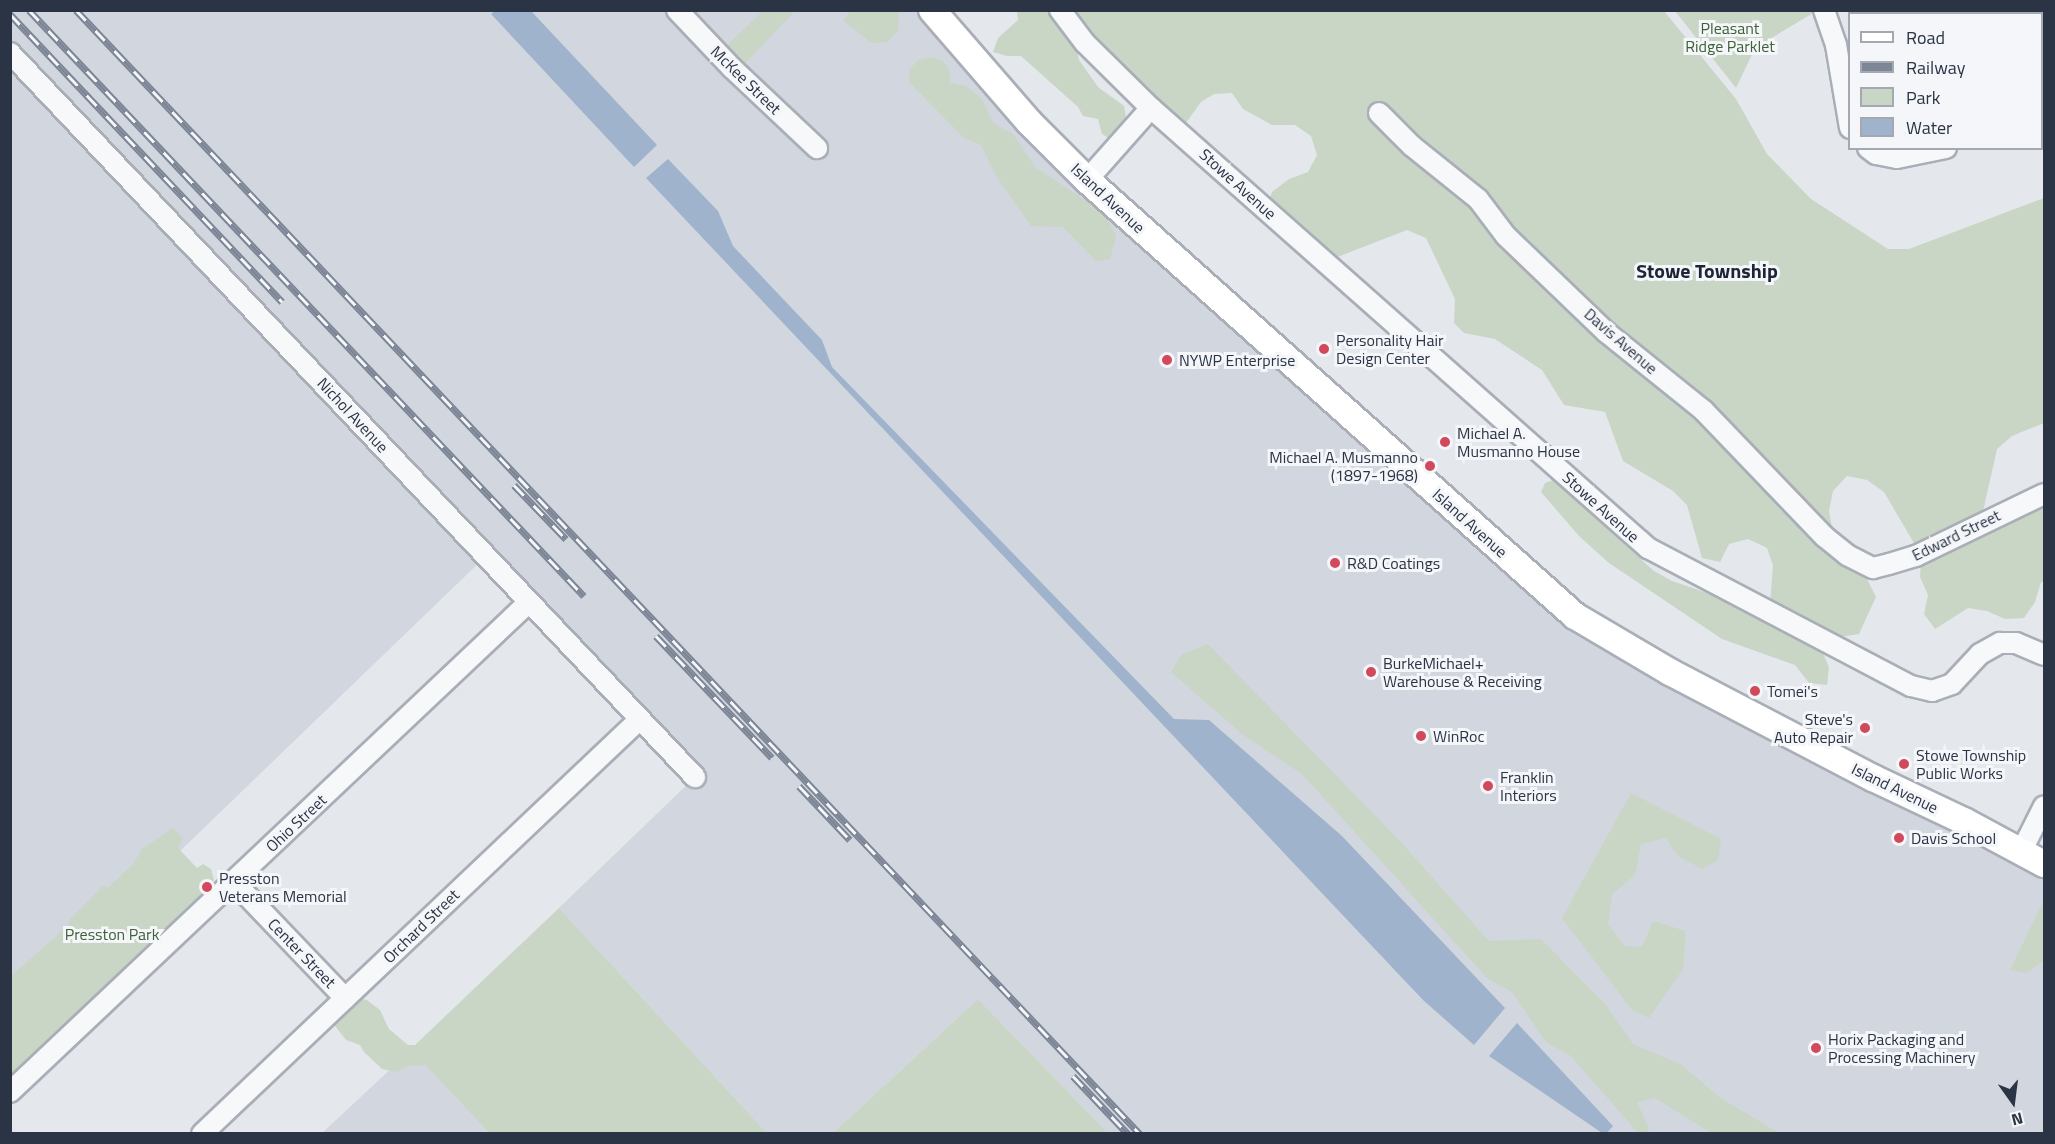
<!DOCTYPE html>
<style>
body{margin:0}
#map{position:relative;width:2055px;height:1144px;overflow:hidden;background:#e4e7ec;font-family:"Titillium Web",sans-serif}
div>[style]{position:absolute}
.built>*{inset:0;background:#d2d6de}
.green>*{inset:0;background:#c9d6c5}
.water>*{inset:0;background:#9fb4cc}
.roads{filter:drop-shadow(2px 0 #a9aeb7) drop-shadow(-2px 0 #a9aeb7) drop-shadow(0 2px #a9aeb7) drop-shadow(0 -2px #a9aeb7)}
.minor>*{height:20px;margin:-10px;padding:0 10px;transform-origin:10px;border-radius:10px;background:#f7f8fa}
.major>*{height:26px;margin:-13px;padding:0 13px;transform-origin:13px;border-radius:13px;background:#fff}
.rail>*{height:7px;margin-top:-3.5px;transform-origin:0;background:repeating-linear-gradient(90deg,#f4f6f9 0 14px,#7d8696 0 28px);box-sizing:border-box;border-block:2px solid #7d8696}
.dots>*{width:16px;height:16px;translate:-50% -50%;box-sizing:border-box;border:3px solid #f4f6f9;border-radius:50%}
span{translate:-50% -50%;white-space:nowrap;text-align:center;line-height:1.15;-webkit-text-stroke:6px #f4f6f9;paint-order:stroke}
.park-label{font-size:16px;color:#3f6138}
.street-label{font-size:16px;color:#2b3445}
.poi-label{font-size:16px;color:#2b3445}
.left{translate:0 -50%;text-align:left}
.right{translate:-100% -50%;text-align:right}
.quarter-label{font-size:20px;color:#1d2536;font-weight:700}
.frame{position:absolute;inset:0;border:12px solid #2b3445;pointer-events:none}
.legend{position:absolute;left:1848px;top:12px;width:195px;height:138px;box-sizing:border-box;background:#f4f6f9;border:2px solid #a4a8b1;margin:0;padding:8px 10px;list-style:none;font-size:18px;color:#2b3445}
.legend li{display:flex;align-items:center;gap:12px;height:30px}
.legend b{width:30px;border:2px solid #a4a8b1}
.north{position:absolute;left:1983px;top:1072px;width:60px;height:60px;-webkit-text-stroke:4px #f4f6f9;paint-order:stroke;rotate:166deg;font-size:16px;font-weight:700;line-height:24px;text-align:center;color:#2b3445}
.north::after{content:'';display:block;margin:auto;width:21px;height:27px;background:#2b3445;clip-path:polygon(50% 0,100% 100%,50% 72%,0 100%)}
</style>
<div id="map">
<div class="built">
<div style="clip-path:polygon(11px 11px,932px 11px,969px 55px,1575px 616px,2044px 864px,2044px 1133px,1108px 1133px,978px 999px,833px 1133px,767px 1133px,559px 908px,695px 777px,486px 556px,180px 851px,11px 980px)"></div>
<div style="clip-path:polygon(411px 1050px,489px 1133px,321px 1134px)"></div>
</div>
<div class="green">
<div style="clip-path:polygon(1071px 10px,1664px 11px,1736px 99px,1767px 154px,1811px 199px,1888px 249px,1909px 249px,2044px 198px,2044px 423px,2012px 436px,1997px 449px,1982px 516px,1918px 550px,1884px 492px,1867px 480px,1847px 476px,1833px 491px,1829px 511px,1836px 550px,1867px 579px,1876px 597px,1859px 634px,1840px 637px,1822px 651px,1829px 667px,1827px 685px,1809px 683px,1795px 665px,1722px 639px,1609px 563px,1579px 536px,1541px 492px,1545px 483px,1553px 480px,1654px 571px,1672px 581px,1751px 608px,1770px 605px,1773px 565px,1767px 548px,1748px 539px,1729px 544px,1720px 562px,1702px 558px,1687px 505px,1673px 491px,1623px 461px,1605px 412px,1564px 405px,1542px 370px,1495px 339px,1464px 333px,1454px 323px,1455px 299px,1426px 238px,1407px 230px,1327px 261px,1267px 207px,1272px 192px,1289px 179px,1308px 172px,1317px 155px,1311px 136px,1295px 125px,1272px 125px,1243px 109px,1232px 93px,1214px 94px,1201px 102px,1180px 131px,1104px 60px)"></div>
<div style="clip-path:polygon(763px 11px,795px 11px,739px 70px,721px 51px)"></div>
<div style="clip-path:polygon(849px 11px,899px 11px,898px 31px,887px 42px,871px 43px,843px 20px,850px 12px)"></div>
<div style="clip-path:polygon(1017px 11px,1058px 11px,1073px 33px,1079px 60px,1098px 87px,1124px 106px,1128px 129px,1117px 143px,1102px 134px,1098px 119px,1083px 116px,1078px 107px,1021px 56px,1007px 56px,993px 52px,998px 38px,1018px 20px)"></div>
<div style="clip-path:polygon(1812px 11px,1813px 13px,1755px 48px,1736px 88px,1675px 11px)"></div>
<div style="clip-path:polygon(931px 57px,943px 61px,950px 72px,949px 83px,966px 86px,982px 99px,993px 123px,1014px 135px,1035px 167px,1106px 214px,1116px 237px,1110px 259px,1096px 261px,1063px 227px,1031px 226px,996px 176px,981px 145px,964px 138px,909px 82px,910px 69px,918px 60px)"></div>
<div style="clip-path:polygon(2044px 498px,2044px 581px,2041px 582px,2035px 602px,2024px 618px,2005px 619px,1987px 611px,1968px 608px,1935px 629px,1924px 614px,1928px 595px,1920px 577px,1921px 559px)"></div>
<div style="clip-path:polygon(1208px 644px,1398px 839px,1489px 941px,1541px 939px,1606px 1005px,1633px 1044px,1682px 1065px,1719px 1097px,1779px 1133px,1711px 1133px,1655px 1098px,1637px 1102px,1649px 1129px,1647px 1133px,1638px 1133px,1571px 1056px,1546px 1042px,1512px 992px,1487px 978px,1302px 774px,1242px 734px,1171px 672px,1182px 654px)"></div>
<div style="clip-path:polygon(1631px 793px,1721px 839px,1718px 860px,1702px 869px,1678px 856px,1666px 838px,1641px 844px,1635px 875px,1612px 894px,1608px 924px,1625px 946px,1642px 947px,1653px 921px,1686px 931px,1683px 969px,1649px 1018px,1632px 1010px,1562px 918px)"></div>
<div style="clip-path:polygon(173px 828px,183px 838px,178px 848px,197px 868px,203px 864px,211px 869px,214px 880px,211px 884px,214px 887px,11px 1080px,11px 976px,68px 926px,70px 919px,103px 886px,109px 887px,133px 864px,142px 849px)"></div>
<div style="clip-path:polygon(2044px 900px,2044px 961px,2026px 973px,2010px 970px)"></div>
<div style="clip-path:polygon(559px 908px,767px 1133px,489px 1133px,425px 1065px,409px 1066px,396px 1072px,382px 1069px,364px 1052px,360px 1045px,346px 1040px,335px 1026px,335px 1010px,350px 996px,367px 1000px,380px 1010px,389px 1029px,408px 1045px,415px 1045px)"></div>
<div style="clip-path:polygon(978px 999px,1108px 1133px,833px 1133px)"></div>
</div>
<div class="water">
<div style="clip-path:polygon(495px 11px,531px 11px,657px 145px,634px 167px,491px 14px)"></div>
<div style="clip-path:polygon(668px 159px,718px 211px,733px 246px,822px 340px,832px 367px,1174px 719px,1209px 720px,1342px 836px,1505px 1008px,1474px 1045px,1423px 1000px,646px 178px)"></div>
<div style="clip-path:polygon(1517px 1023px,1613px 1126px,1607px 1133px,1602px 1133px,1489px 1056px)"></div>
</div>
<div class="roads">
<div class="minor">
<div style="left:677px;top:10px;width:80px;rotate:46.5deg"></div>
<div style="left:732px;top:68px;width:117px;rotate:43.3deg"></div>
<div style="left:1060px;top:10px;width:41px;rotate:52.9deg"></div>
<div style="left:1085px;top:43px;width:93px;rotate:44.6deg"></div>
<div style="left:1151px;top:108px;width:664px;rotate:41.52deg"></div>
<div style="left:1648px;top:548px;width:297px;rotate:27.7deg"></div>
<div style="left:1911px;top:686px;width:22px;rotate:13deg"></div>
<div style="left:1932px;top:691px;width:21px;rotate:-19deg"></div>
<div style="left:1952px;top:684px;width:41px;rotate:-47deg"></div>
<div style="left:1980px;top:654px;width:23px;rotate:-29deg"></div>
<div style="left:2000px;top:643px;width:16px"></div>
<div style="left:2016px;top:643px;width:30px;rotate:23deg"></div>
<div style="left:1824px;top:10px;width:37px;rotate:71deg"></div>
<div style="left:1836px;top:45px;width:84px;rotate:80.4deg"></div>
<div style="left:1992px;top:10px;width:4px;rotate:76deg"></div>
<div style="left:10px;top:53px;width:997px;rotate:46.59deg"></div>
<div style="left:2042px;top:77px;width:3px;rotate:-45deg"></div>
<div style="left:1379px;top:113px;width:47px;rotate:45deg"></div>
<div style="left:1412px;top:146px;width:85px;rotate:38.8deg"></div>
<div style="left:1478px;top:199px;width:46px;rotate:52.9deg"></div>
<div style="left:1506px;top:236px;width:139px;rotate:43.8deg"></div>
<div style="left:1606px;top:332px;width:124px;rotate:38.8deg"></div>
<div style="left:1703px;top:410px;width:176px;rotate:46.2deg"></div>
<div style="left:1825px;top:537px;width:28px;rotate:39deg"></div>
<div style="left:1847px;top:555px;width:29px;rotate:27deg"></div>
<div style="left:1873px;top:568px;width:16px;rotate:-14deg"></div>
<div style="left:1889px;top:564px;width:28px;rotate:-17deg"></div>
<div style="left:1916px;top:556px;width:142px;rotate:-25.8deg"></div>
<div style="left:1868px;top:148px;width:10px;rotate:37deg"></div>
<div style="left:1876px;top:154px;width:21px;rotate:11deg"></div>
<div style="left:1897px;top:158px;width:50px;rotate:-11.5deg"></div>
<div style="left:1087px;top:180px;width:96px;rotate:-48.4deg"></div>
<div style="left:2021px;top:852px;width:51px;rotate:-63.4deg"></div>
<div style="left:234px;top:882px;width:161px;rotate:46.3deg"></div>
<div style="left:10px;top:1092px;width:714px;rotate:-43.35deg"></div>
<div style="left:202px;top:1134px;width:603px;rotate:-43.46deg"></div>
</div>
<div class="major">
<div style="left:932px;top:10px;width:148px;rotate:49.1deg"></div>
<div style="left:1029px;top:122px;width:82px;rotate:45deg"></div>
<div style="left:1087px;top:180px;width:654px;rotate:41.78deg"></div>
<div style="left:1575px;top:616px;width:110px;rotate:30.5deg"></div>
<div style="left:1670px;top:672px;width:229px;rotate:27.6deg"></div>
<div style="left:1873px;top:778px;width:101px;rotate:25.3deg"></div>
<div style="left:1964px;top:821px;width:91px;rotate:28.3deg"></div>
</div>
</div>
<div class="rail">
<div style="left:29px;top:10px;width:807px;rotate:46.56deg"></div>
<div style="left:76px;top:10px;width:1548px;rotate:46.57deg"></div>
<div style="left:10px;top:14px;width:396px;rotate:46.6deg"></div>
<div style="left:514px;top:485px;width:75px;rotate:46.1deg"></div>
<div style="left:656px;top:636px;width:168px;rotate:46.4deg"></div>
<div style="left:799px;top:786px;width:74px;rotate:46.6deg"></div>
<div style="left:1073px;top:1076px;width:80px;rotate:46.5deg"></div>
</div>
<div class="dots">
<div style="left:1324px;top:349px;background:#d1495b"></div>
<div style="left:1167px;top:360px;background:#d1495b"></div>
<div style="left:1445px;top:442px;background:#d1495b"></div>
<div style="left:1430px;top:466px;background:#d1495b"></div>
<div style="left:1335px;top:563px;background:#d1495b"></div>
<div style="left:1371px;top:672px;background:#d1495b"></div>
<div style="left:1755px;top:691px;background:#d1495b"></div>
<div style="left:1865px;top:728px;background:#d1495b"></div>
<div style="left:1421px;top:736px;background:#d1495b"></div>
<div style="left:1904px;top:764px;background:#d1495b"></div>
<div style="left:1488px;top:786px;background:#d1495b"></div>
<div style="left:1899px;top:838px;background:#d1495b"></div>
<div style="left:207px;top:887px;background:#d1495b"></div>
<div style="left:1816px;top:1048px;background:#d1495b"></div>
</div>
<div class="park-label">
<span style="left:1730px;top:37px">Pleasant<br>Ridge Parklet</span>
<span style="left:112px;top:934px">Presston Park</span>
</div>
<div class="street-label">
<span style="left:746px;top:80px;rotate:44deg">McKee Street</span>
<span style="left:1238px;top:184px;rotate:42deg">Stowe Avenue</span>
<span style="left:1108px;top:198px;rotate:43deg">Island Avenue</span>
<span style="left:1621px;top:341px;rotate:41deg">Davis Avenue</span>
<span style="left:353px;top:415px;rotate:47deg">Nichol Avenue</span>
<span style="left:1601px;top:507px;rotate:42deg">Stowe Avenue</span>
<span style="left:1470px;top:523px;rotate:42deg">Island Avenue</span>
<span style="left:1956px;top:535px;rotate:-26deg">Edward Street</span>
<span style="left:1895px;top:788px;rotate:26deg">Island Avenue</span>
<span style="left:296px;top:823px;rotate:-43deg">Ohio Street</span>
<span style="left:421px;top:926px;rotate:-44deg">Orchard Street</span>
<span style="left:302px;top:953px;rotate:46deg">Center Street</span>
</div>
<div class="poi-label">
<span class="left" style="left:1336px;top:349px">Personality Hair<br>Design Center</span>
<span class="left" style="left:1179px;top:360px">NYWP Enterprise</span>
<span class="left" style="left:1457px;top:442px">Michael A.<br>Musmanno House</span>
<span class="right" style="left:1418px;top:466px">Michael A. Musmanno<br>(1897-1968)</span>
<span class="left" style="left:1347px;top:563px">R&amp;D Coatings</span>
<span class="left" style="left:1383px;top:672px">BurkeMichael+<br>Warehouse &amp; Receiving</span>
<span class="left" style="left:1767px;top:691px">Tomei's</span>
<span class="right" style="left:1853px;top:728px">Steve's<br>Auto Repair</span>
<span class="left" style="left:1433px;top:736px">WinRoc</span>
<span class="left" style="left:1916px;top:764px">Stowe Township<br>Public Works</span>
<span class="left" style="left:1500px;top:786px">Franklin<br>Interiors</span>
<span class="left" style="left:1911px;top:838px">Davis School</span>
<span class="left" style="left:219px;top:887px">Presston<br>Veterans Memorial</span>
<span class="left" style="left:1828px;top:1048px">Horix Packaging and<br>Processing Machinery</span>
</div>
<div class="quarter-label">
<span style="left:1707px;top:270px">Stowe Township</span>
</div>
<div class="frame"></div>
<ul class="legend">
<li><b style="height:8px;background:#fff"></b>Road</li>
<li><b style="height:8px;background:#7d8696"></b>Railway</li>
<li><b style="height:16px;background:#c9d6c5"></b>Park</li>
<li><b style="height:16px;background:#9fb4cc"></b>Water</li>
</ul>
<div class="north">N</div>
</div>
